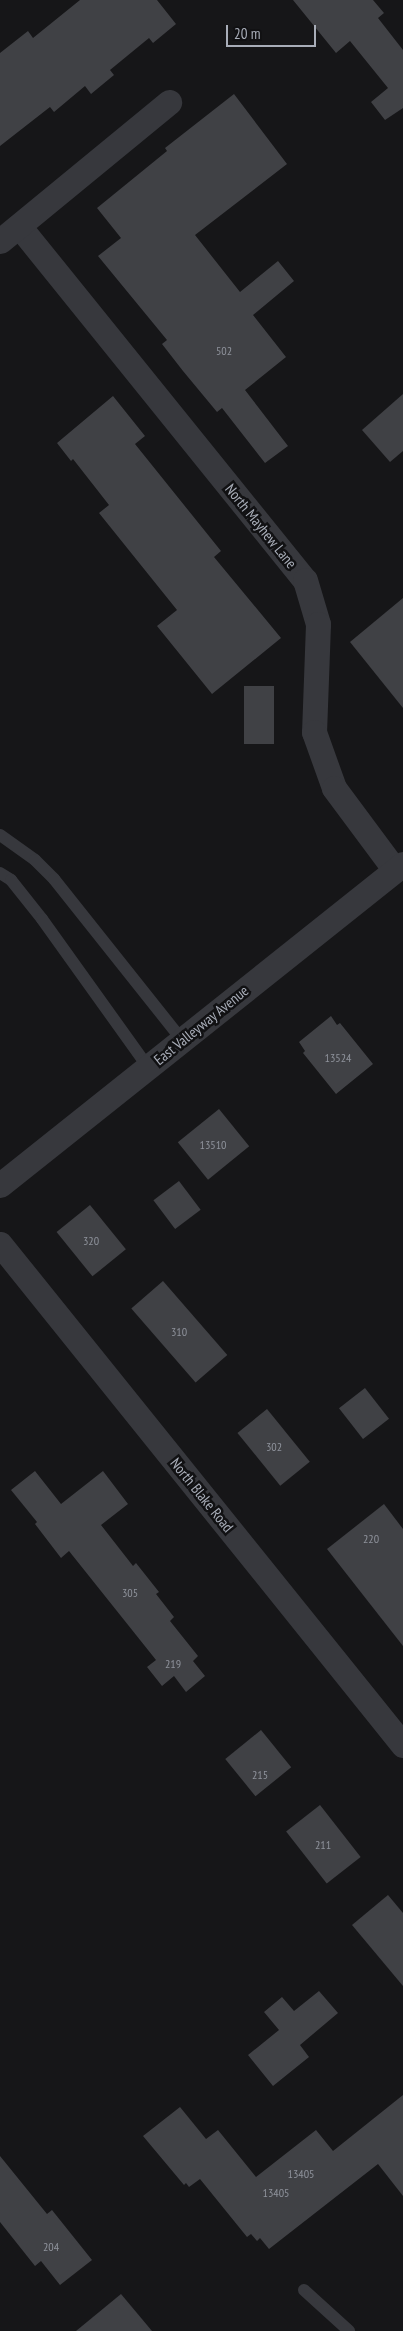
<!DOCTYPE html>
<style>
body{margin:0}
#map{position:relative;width:403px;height:2331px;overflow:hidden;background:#161618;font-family:"PT Sans Narrow",sans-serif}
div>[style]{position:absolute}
.building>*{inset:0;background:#404145;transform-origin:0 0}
.service>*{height:12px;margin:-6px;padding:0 6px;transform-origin:6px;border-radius:6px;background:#37383d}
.minor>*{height:25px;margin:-12.5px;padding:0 12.5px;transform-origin:12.5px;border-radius:12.5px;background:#37383d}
span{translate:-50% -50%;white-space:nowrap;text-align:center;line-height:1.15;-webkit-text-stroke:5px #111113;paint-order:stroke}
.number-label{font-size:12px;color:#8e929b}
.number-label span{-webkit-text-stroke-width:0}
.street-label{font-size:15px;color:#a8adb8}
.scale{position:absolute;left:226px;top:25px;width:90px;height:22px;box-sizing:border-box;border:2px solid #a8adb8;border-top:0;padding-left:6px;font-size:15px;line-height:18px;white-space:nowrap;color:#a8adb8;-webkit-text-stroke:4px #111113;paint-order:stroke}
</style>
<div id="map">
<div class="building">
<div style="clip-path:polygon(80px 0,157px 0,176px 24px,153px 43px,149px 38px,110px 70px,114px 75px,91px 94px,85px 86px,54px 112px,50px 107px,0 146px,0 53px,28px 31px,33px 38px)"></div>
<div style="clip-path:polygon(293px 0,373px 0,384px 13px,378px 18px,403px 50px,403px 108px,385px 120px,371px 102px,388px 88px,350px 41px,336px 53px)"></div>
<div style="clip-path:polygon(234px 94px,287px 164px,195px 235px,240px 292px,278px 261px,294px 281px,253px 315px,286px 357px,245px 390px,288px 446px,265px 463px,222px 408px,217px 412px,183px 371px,162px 344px,167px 340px,98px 256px,121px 238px,97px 208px,167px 151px,165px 148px)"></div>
<div style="clip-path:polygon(403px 394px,403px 451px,390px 462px,362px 430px)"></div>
<div style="clip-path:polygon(113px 396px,145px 436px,135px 444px,221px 551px,214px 557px,281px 638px,212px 694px,157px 626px,177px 610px,99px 513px,109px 505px,73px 459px,71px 461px,57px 443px)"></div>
<div style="clip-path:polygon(403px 598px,403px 708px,350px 642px)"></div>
<div style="left:244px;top:686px;width:30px;height:58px"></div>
<div style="clip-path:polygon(331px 1016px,337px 1025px,340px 1023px,373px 1064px,336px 1094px,303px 1053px,305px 1051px,299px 1042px)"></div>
<div style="left:219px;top:1109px;width:48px;height:53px;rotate:51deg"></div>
<div style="left:179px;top:1181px;width:36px;height:32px;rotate:53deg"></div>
<div style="left:90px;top:1205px;width:57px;height:43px;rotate:51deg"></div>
<div style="left:163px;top:1281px;width:98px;height:42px;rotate:49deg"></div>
<div style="left:365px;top:1388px;width:39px;height:33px;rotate:52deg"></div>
<div style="left:267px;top:1409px;width:68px;height:38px;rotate:51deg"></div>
<div style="clip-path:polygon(35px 1471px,61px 1504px,103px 1471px,128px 1504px,101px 1525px,133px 1566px,136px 1563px,159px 1592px,156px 1594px,174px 1617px,170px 1621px,198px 1656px,193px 1661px,205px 1676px,186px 1692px,174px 1676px,162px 1686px,147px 1667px,156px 1660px,69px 1551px,61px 1558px,35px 1524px,37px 1522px,11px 1490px)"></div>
<div style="clip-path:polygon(384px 1504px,403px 1529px,403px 1646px,327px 1549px)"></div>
<div style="left:261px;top:1730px;width:48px;height:46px;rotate:51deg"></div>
<div style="left:320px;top:1805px;width:66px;height:43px;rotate:52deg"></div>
<div style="clip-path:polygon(388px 1895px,403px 1913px,403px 1986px,352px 1925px)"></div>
<div style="clip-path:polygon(319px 1991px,338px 2013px,300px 2045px,309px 2057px,273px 2086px,248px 2055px,279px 2030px,264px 2012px,282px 1997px,294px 2011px)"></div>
<div style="clip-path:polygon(403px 2095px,403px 2196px,378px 2164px,269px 2249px,260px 2238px,257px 2241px,251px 2234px,247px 2237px,200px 2179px,189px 2187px,186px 2183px,184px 2185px,143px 2136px,180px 2107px,206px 2139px,218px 2130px,256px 2177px,316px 2130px,333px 2151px)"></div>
<div style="clip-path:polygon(0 2156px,47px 2214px,52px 2210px,92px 2260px,60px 2285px,41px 2261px,35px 2266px,0 2222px)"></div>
<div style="clip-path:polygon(121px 2294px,152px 2331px,76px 2331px)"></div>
</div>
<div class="service">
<div style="left:0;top:835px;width:43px;rotate:35.5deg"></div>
<div style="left:35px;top:860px;width:27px;rotate:45deg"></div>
<div style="left:54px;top:879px;width:206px;rotate:51.5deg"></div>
<div style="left:0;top:873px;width:13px;rotate:32deg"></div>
<div style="left:11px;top:880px;width:50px;rotate:51.5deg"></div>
<div style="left:42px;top:919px;width:182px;rotate:54.4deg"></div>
<div style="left:304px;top:2290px;width:61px;rotate:42.3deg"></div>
</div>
<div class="minor">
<div style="left:19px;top:226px;width:455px;rotate:51.1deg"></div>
<div style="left:305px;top:580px;width:46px;rotate:73.5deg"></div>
<div style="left:318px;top:624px;width:108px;rotate:92.1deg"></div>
<div style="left:314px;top:732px;width:59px;rotate:70.3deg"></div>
<div style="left:334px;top:788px;width:102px;rotate:53.4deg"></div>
<div style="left:0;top:241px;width:219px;rotate:-39.4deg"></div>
<div style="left:0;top:1185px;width:515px;rotate:-38.54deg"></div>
<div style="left:0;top:1244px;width:643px;rotate:51.19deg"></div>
</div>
<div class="number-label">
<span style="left:224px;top:351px">502</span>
<span style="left:338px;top:1058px">13524</span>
<span style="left:213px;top:1145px">13510</span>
<span style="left:91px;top:1241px">320</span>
<span style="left:179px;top:1332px">310</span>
<span style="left:274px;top:1447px">302</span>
<span style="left:371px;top:1539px">220</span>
<span style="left:130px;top:1593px">305</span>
<span style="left:173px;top:1664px">219</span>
<span style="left:260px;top:1775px">215</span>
<span style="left:323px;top:1845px">211</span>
<span style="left:301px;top:2174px">13405</span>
<span style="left:276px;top:2193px">13405</span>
<span style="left:51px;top:2247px">204</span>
</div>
<div class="street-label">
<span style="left:261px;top:526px;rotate:51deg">North Mayhew Lane</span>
<span style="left:201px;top:1025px;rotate:-39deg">East Valleyway Avenue</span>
<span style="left:202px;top:1495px;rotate:51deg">North Blake Road</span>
</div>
<div class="scale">20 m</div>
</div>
